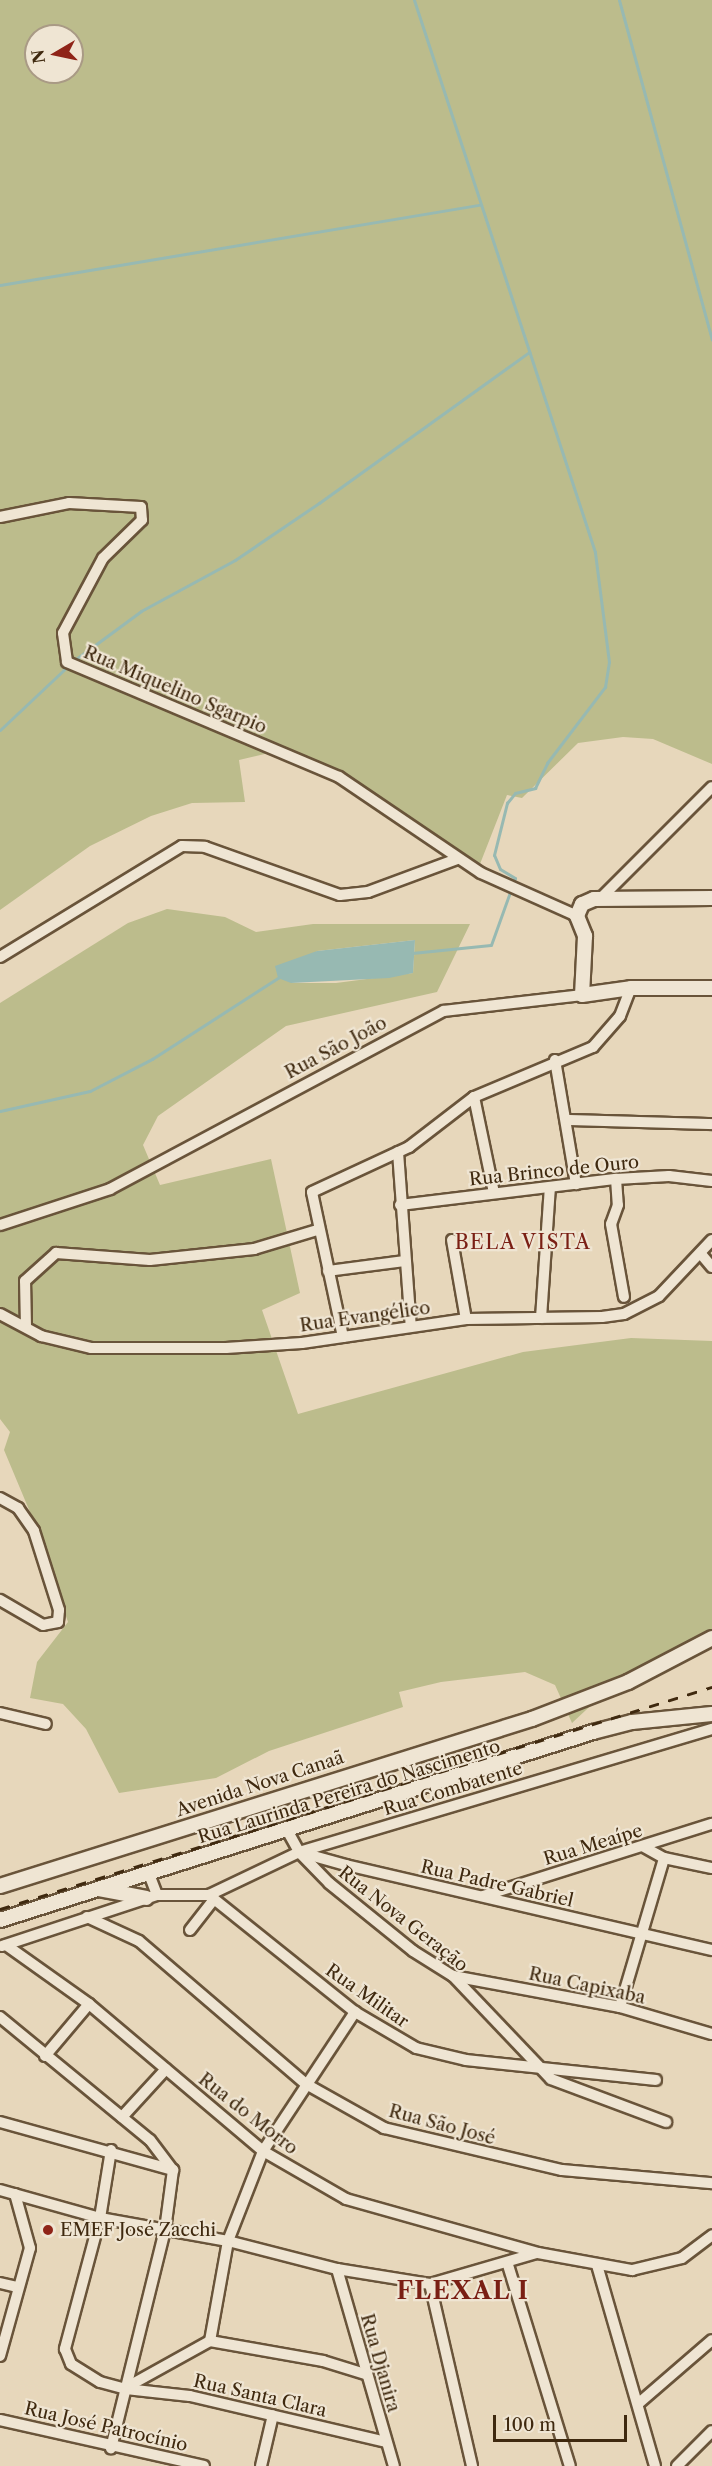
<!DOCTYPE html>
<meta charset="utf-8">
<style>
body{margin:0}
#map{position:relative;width:712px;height:2466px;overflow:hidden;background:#e7d7bb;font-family:"Libre Caslon Text",serif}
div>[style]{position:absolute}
.green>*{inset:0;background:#bcbc8c}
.water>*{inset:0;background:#97b9b2}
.stream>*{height:3px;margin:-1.5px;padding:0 1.5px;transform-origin:1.5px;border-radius:1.5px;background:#97b9b2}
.roads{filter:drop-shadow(2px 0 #69543a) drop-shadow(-2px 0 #69543a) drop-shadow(0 2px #69543a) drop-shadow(0 -2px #69543a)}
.street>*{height:10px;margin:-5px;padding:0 5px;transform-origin:5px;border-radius:5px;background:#efe5d3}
.secondary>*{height:14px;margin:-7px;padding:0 7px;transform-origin:7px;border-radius:7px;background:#efe5d3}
.rail>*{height:3px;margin-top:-1.5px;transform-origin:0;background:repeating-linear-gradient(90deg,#3f290f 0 10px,transparent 0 20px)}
.dots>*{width:16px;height:16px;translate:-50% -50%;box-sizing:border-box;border:3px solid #efe5d3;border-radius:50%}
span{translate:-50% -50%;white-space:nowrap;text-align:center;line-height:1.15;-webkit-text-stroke:4.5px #efe5d3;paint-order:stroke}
.street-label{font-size:18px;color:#3f290f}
.poi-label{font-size:18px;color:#3f290f}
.left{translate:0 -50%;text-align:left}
.neighbourhood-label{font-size:20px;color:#7a1f14;letter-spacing:1.5px}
.district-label{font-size:24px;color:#7a1f14;font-weight:700;letter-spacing:1.5px}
.north{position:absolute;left:24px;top:24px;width:60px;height:60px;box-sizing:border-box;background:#efe5d3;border:2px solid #a99a85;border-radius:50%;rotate:261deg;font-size:16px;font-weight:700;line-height:24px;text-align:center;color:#3f290f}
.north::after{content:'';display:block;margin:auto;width:21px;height:27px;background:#8f2418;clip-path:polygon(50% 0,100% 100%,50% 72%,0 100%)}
.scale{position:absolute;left:493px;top:2415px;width:134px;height:27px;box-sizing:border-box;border:3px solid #3f290f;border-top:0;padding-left:8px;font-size:18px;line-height:21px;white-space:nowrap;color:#3f290f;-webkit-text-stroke:4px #efe5d3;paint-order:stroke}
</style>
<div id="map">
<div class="green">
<div style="clip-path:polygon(evenodd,0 0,712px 0,712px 764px,653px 739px,623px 737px,578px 743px,522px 798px,507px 795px,480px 864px,289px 752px,273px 752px,239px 760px,245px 802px,192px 803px,151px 816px,90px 846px,0 910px,0 0,36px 36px,72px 36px,72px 72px,36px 72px,36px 36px)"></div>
<div style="clip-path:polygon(evenodd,167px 909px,225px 917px,256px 932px,313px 924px,470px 924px,437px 992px,286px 1026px,158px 1116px,143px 1145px,160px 1185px,271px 1159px,300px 1293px,262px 1310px,298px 1414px,523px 1352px,631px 1338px,712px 1341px,712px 1633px,614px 1684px,572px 1723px,555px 1685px,525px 1672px,441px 1682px,399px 1692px,403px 1707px,269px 1751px,216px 1778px,119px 1793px,86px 1729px,63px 1704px,30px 1698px,37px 1662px,68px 1622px,35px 1524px,4px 1450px,10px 1432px,0 1419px,0 1003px,128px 923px,167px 909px,415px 940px,413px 973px,336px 983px,291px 983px,317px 951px,415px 940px)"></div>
</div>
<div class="water">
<div style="clip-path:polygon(415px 940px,413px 973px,389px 978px,291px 983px,278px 978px,275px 966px,317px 951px)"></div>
</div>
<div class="stream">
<div style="left:619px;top:0;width:352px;rotate:74.7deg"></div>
<div style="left:0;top:285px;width:487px;rotate:-9.5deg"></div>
<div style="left:76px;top:659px;width:81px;rotate:-36.4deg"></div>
<div style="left:141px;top:611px;width:107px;rotate:-28.5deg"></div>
<div style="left:235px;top:560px;width:102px;rotate:-34.2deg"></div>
<div style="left:319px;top:503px;width:259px;rotate:-35.7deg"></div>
<div style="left:0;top:730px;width:93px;rotate:-43.3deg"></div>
<div style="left:412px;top:953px;width:79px;rotate:-5.8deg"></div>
<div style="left:491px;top:945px;width:71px;rotate:-70.3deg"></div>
<div style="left:515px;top:878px;width:17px;rotate:-149deg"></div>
<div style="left:500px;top:869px;width:15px;rotate:-113deg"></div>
<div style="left:494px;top:855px;width:54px;rotate:-76deg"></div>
<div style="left:507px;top:803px;width:13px;rotate:-51deg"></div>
<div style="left:515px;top:793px;width:21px;rotate:-14deg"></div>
<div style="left:535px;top:788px;width:28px;rotate:-64deg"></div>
<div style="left:547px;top:763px;width:96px;rotate:-52.7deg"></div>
<div style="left:605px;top:687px;width:25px;rotate:-81deg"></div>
<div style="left:609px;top:662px;width:111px;rotate:-97.3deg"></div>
<div style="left:595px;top:552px;width:581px;rotate:-108.15deg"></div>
<div style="left:0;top:1111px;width:92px;rotate:-12.5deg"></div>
<div style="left:90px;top:1091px;width:70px;rotate:-27.3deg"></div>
<div style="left:152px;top:1059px;width:151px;rotate:-32.8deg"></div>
</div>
<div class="roads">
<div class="street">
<div style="left:0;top:517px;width:70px;rotate:-11.5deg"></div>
<div style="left:69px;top:503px;width:72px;rotate:3.2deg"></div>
<div style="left:141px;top:507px;width:13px;rotate:86deg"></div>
<div style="left:142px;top:520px;width:54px;rotate:135.7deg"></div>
<div style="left:103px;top:558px;width:85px;rotate:118.1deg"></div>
<div style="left:63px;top:633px;width:29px;rotate:82deg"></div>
<div style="left:67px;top:662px;width:295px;rotate:22.9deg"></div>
<div style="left:339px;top:777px;width:171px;rotate:34.1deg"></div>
<div style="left:481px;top:873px;width:105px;rotate:24.1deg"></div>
<div style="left:600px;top:899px;width:158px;rotate:-45deg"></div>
<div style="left:0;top:957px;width:213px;rotate:-31.4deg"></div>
<div style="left:182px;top:846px;width:23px;rotate:2deg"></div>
<div style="left:205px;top:847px;width:143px;rotate:19.6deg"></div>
<div style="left:340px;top:895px;width:28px;rotate:-6deg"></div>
<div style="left:368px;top:892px;width:95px;rotate:-20.3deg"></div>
<div style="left:555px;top:1060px;width:126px;rotate:80.4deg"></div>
<div style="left:474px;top:1097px;width:98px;rotate:78.2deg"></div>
<div style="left:566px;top:1120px;width:146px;rotate:1.6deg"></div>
<div style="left:398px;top:1152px;width:175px;rotate:85.8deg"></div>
<div style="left:616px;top:1179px;width:26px;rotate:86deg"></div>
<div style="left:618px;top:1205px;width:20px;rotate:110deg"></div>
<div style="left:611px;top:1224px;width:74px;rotate:79.9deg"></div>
<div style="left:400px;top:1205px;width:218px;rotate:-6.9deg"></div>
<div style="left:616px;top:1179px;width:53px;rotate:-3.2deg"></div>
<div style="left:669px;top:1176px;width:43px;rotate:6.6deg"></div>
<div style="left:0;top:1225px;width:116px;rotate:-18.1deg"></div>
<div style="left:110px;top:1189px;width:378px;rotate:-28.1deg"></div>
<div style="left:444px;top:1011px;width:139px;rotate:-6.6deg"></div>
<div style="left:452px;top:1240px;width:80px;rotate:80deg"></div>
<div style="left:701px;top:1254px;width:17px;rotate:50deg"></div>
<div style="left:328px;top:1271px;width:78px;rotate:-7.4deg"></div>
<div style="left:0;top:1314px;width:47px;rotate:28.2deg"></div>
<div style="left:41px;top:1336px;width:51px;rotate:13.5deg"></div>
<div style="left:91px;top:1348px;width:135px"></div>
<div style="left:226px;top:1348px;width:76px;rotate:-3.8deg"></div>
<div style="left:302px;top:1343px;width:166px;rotate:-8.3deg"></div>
<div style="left:466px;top:1319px;width:136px;rotate:-0.8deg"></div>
<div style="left:602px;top:1317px;width:22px;rotate:-8deg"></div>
<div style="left:624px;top:1314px;width:39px;rotate:-27deg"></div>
<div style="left:659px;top:1296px;width:77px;rotate:-46.6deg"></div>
<div style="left:541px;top:1318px;width:131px;rotate:-86.1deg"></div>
<div style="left:26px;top:1327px;width:46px;rotate:-91.2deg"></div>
<div style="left:25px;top:1281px;width:42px;rotate:-42.1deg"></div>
<div style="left:56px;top:1253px;width:94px;rotate:4.3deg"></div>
<div style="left:150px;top:1260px;width:105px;rotate:-6deg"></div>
<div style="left:254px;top:1249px;width:66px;rotate:-16.8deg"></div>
<div style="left:343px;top:1337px;width:148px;rotate:-102.1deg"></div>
<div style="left:312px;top:1192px;width:107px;rotate:-24.9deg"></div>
<div style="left:409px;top:1147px;width:82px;rotate:-37.6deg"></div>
<div style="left:474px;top:1097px;width:129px;rotate:-22.8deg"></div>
<div style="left:593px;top:1047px;width:41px;rotate:-48.9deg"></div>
<div style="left:620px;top:1016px;width:30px;rotate:-69deg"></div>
<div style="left:0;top:1498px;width:21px;rotate:29deg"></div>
<div style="left:18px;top:1508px;width:28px;rotate:55deg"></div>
<div style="left:34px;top:1531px;width:83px;rotate:72.4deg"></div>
<div style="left:59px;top:1610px;width:12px;rotate:95deg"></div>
<div style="left:58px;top:1622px;width:15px;rotate:169deg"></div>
<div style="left:43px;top:1625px;width:50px;rotate:-149.8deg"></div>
<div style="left:0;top:1713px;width:47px;rotate:13.4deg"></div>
<div style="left:287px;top:1830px;width:25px;rotate:61deg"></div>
<div style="left:299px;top:1852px;width:49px;rotate:15.5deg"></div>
<div style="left:346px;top:1865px;width:376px;rotate:13.1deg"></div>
<div style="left:644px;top:1847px;width:23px;rotate:29deg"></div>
<div style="left:664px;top:1858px;width:49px;rotate:11.8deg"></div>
<div style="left:299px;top:1852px;width:43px;rotate:45.9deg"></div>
<div style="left:329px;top:1883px;width:108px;rotate:39deg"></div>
<div style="left:413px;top:1951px;width:47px;rotate:32deg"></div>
<div style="left:453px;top:1976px;width:142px;rotate:46.4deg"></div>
<div style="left:551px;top:2079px;width:123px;rotate:20.5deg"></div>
<div style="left:149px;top:1874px;width:22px;rotate:69deg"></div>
<div style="left:209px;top:1895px;width:100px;rotate:-25.5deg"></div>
<div style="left:299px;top:1852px;width:431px;rotate:-16.6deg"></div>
<div style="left:483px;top:1896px;width:240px;rotate:-17.5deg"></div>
<div style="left:87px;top:1917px;width:57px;rotate:24.8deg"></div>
<div style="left:139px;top:1941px;width:220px;rotate:40.6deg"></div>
<div style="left:306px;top:2084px;width:90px;rotate:29.4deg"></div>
<div style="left:384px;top:2128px;width:183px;rotate:13.3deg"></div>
<div style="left:562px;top:2170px;width:151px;rotate:5deg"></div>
<div style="left:190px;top:1930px;width:39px;rotate:-52deg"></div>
<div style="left:6px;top:1945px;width:102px;rotate:35.4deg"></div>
<div style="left:89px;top:2004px;width:228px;rotate:40.2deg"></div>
<div style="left:263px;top:2151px;width:96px;rotate:30deg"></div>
<div style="left:346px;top:2199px;width:199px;rotate:15.7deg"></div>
<div style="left:538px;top:2253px;width:96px;rotate:10.3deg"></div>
<div style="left:632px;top:2270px;width:51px;rotate:-13.5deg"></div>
<div style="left:682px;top:2258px;width:38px;rotate:-37deg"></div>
<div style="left:2px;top:1946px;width:163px;rotate:-18.2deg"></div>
<div style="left:157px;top:1895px;width:52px"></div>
<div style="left:209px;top:1895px;width:187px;rotate:38.7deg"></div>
<div style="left:355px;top:2012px;width:71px;rotate:30.5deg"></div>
<div style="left:416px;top:2048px;width:51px;rotate:13.5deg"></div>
<div style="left:466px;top:2060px;width:191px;rotate:6deg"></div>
<div style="left:453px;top:1976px;width:170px;rotate:10.5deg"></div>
<div style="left:620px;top:2007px;width:96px;rotate:16.4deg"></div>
<div style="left:620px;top:2007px;width:155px;rotate:-73.5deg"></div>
<div style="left:0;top:2017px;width:194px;rotate:39.4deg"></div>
<div style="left:150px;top:2140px;width:38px;rotate:53deg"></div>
<div style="left:173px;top:2170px;width:61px;rotate:97.6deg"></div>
<div style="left:165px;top:2230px;width:225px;rotate:103.9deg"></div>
<div style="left:45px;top:2056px;width:68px;rotate:-49.8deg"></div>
<div style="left:122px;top:2117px;width:65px;rotate:-47.5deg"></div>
<div style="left:0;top:2122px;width:180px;rotate:15.5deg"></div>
<div style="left:111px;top:2150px;width:69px;rotate:99.2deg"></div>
<div style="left:100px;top:2218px;width:136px;rotate:105deg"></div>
<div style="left:65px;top:2349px;width:16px;rotate:68deg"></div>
<div style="left:71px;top:2364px;width:34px;rotate:32deg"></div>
<div style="left:100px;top:2382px;width:27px;rotate:15deg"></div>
<div style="left:126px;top:2389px;width:64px;rotate:6.2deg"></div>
<div style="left:190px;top:2396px;width:201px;rotate:13.2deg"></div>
<div style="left:0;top:2190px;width:104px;rotate:15.6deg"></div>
<div style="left:100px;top:2218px;width:130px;rotate:10.2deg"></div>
<div style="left:228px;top:2241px;width:113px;rotate:14.4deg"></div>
<div style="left:337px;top:2269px;width:94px;rotate:9.2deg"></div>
<div style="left:430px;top:2284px;width:111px;rotate:-16.2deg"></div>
<div style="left:508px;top:2265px;width:210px;rotate:72.9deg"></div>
<div style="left:597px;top:2265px;width:209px;rotate:73.9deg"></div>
<div style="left:337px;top:2269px;width:205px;rotate:73.9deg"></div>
<div style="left:0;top:2283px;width:17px;rotate:13deg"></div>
<div style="left:430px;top:2284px;width:187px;rotate:77deg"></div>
<div style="left:210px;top:2341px;width:102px;rotate:-79.8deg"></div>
<div style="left:228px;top:2241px;width:97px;rotate:-68.7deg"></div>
<div style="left:263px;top:2151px;width:167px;rotate:-56.5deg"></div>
<div style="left:210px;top:2341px;width:115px;rotate:10deg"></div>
<div style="left:323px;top:2361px;width:44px;rotate:17.2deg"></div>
<div style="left:0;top:2356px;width:112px;rotate:-74.5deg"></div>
<div style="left:30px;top:2248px;width:56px;rotate:-105.5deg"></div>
<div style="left:127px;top:2387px;width:95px;rotate:-29deg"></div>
<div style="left:639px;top:2403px;width:96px;rotate:-40.8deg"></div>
<div style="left:0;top:2420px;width:209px;rotate:12.7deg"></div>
<div style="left:261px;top:2466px;width:52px;rotate:-76.8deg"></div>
<div style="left:677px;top:2466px;width:49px;rotate:-45deg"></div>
</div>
<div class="secondary">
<div style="left:712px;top:898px;width:118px;rotate:179.5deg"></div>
<div style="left:594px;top:899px;width:13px;rotate:157deg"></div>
<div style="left:582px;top:904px;width:13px;rotate:113deg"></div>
<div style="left:577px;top:916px;width:22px;rotate:68deg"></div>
<div style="left:585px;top:936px;width:59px;rotate:92.9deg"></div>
<div style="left:582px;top:995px;width:49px;rotate:-8.1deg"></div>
<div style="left:631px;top:988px;width:81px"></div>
<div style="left:0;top:1886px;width:558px;rotate:-17.43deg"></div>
<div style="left:532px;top:1719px;width:103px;rotate:-21.1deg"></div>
<div style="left:628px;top:1682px;width:95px;rotate:-27.6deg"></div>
<div style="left:99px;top:1889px;width:48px;rotate:10.8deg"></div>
<div style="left:0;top:1920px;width:622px;rotate:-17.59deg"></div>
<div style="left:593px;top:1732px;width:40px;rotate:-14.4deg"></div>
<div style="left:632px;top:1722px;width:80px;rotate:-5.7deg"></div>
</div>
</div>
<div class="rail">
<div style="left:0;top:1909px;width:746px;rotate:-17.32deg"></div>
</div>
<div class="dots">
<div style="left:48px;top:2230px;background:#8f2418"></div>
</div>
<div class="street-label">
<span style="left:175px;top:690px;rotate:23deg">Rua Miquelino Sgarpio</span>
<span style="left:336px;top:1048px;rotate:-28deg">Rua São João</span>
<span style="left:554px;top:1171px;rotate:-6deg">Rua Brinco de Ouro</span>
<span style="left:365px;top:1317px;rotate:-8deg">Rua Evangélico</span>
<span style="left:260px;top:1784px;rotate:-18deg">Avenida Nova Canaã</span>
<span style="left:453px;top:1789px;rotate:-17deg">Rua Combatente</span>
<span style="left:349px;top:1792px;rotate:-17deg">Rua Laurinda Pereira do Nascimento</span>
<span style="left:593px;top:1845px;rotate:-17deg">Rua Meaípe</span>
<span style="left:497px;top:1884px;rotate:13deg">Rua Padre Gabriel</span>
<span style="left:403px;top:1919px;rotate:38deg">Rua Nova Geração</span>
<span style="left:587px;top:1986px;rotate:12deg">Rua Capixaba</span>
<span style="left:367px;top:1996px;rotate:35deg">Rua Militar</span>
<span style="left:248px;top:2114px;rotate:38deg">Rua do Morro</span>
<span style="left:442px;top:2125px;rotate:15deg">Rua São José</span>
<span style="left:380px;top:2363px;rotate:74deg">Rua Djanira</span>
<span style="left:260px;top:2396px;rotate:13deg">Rua Santa Clara</span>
<span style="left:106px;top:2427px;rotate:13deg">Rua José Patrocínio</span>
</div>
<div class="poi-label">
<span class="left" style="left:60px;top:2230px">EMEF José Zacchi</span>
</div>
<div class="neighbourhood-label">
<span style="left:523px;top:1242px">BELA VISTA</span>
</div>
<div class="district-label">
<span style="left:463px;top:2291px">FLEXAL I</span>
</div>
<div class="north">N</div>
<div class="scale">100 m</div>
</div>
